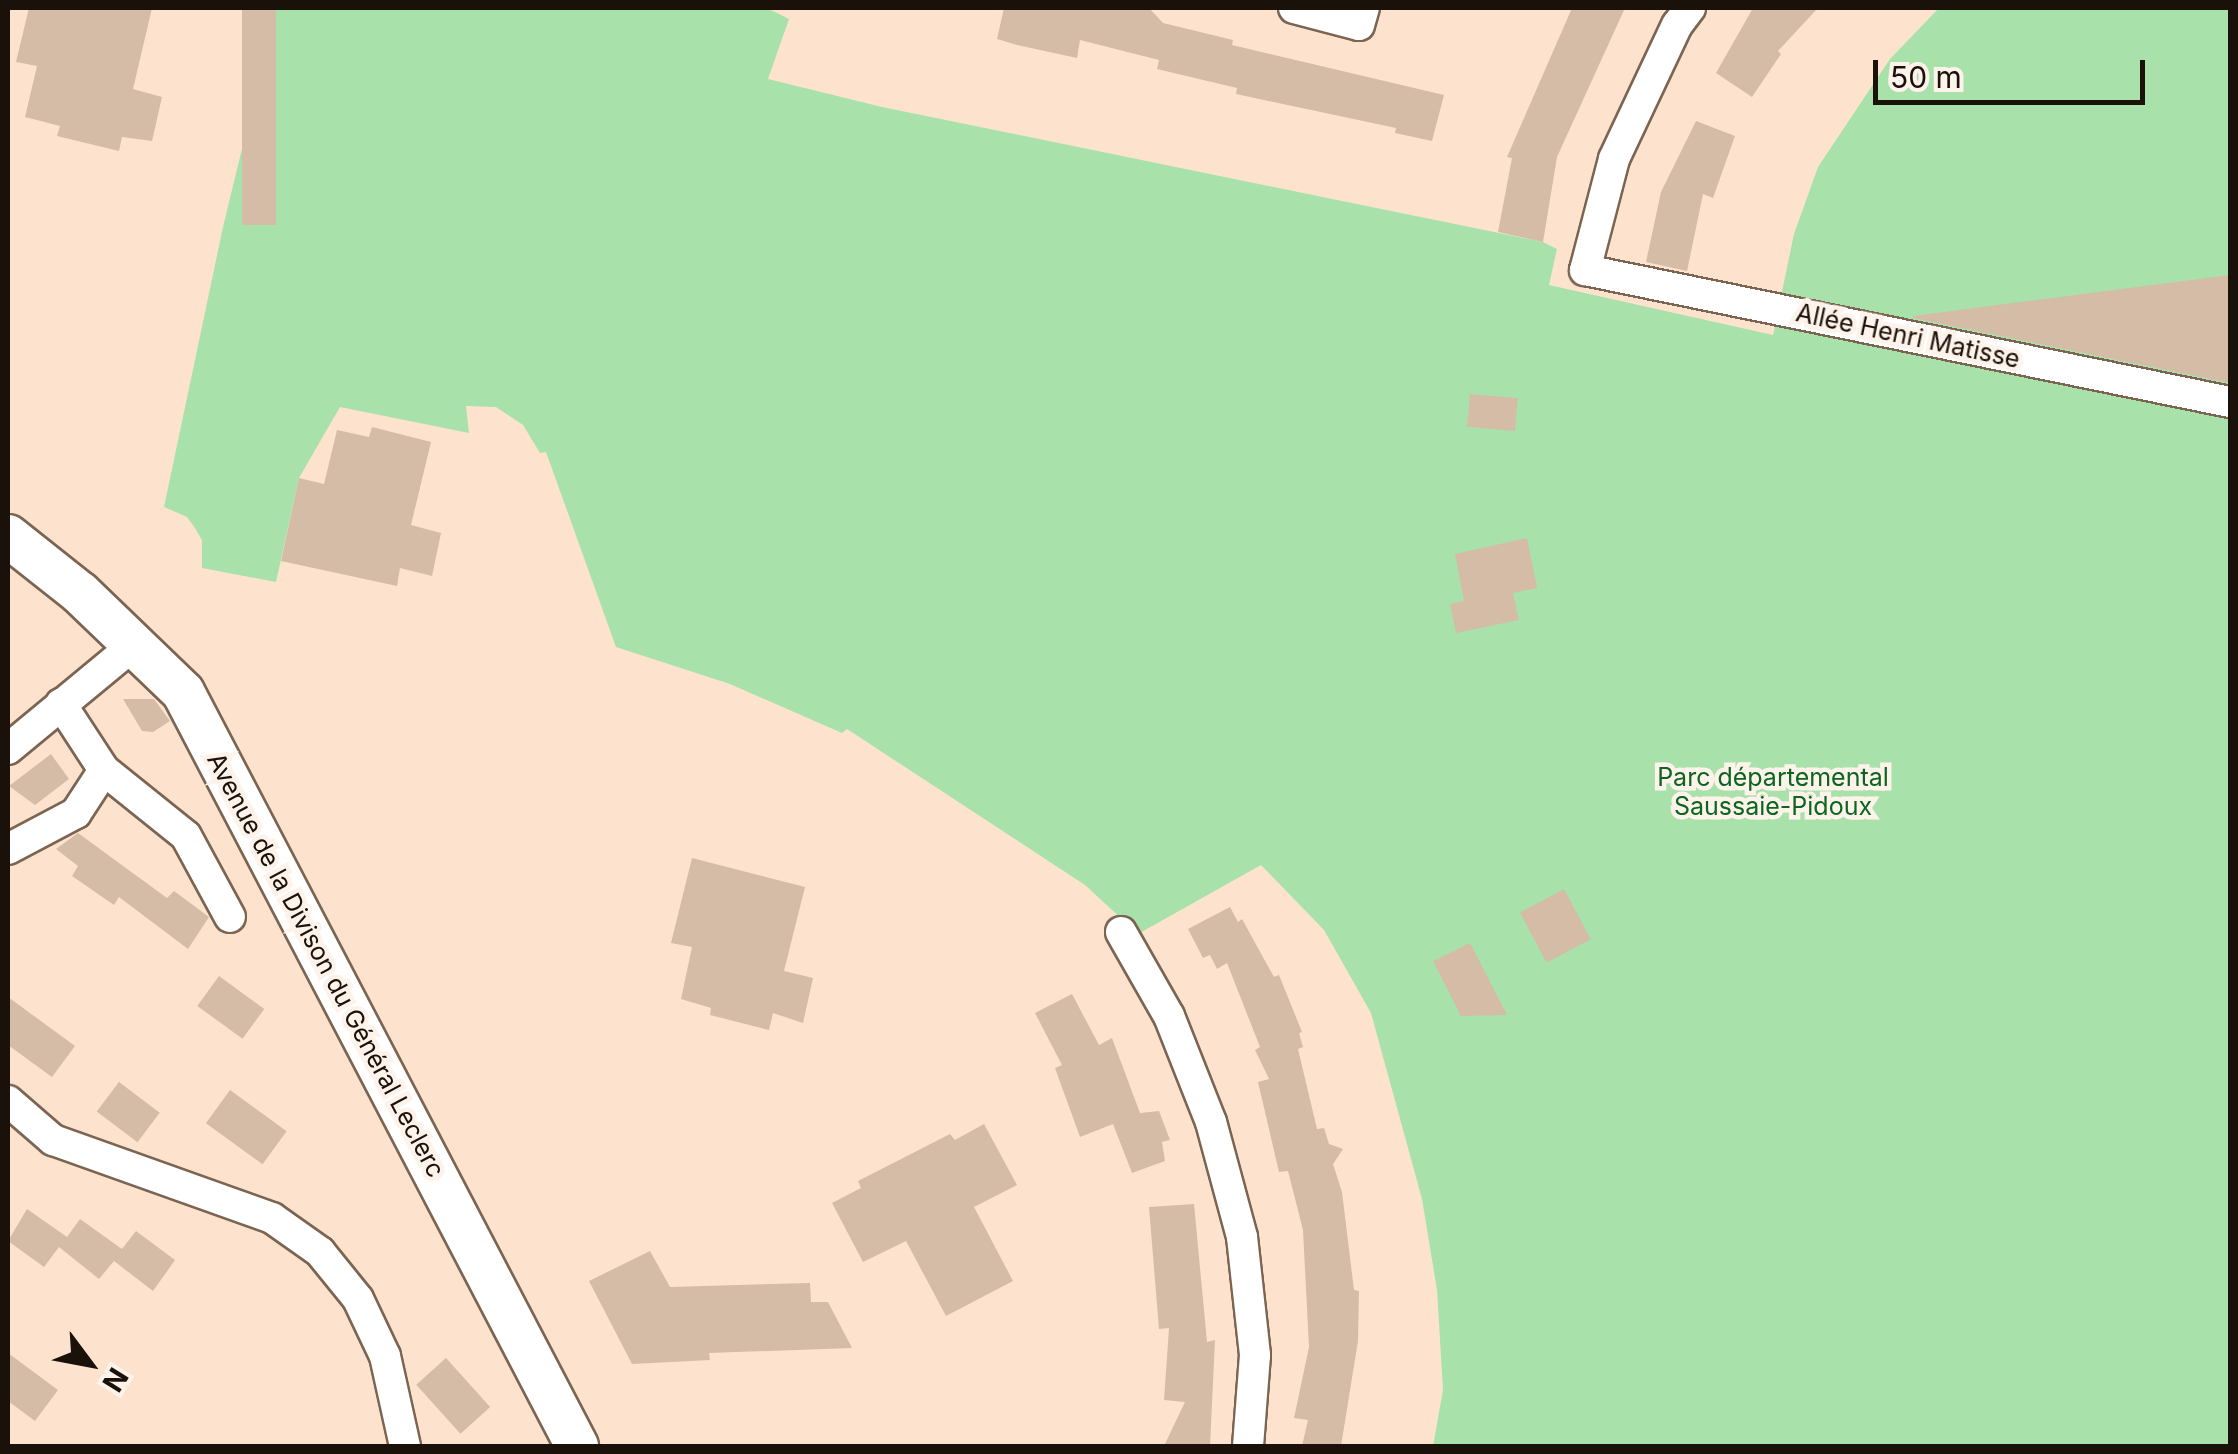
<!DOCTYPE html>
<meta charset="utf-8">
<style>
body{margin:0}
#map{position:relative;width:2238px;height:1454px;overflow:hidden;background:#fde3cd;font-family:Inter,sans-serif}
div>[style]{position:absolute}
.green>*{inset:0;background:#a9e1ab}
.building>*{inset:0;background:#d5bca7;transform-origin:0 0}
.roads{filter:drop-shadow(2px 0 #7b6552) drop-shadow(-2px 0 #7b6552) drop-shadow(0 2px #7b6552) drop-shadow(0 -2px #7b6552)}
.street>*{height:30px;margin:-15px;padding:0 15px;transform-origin:15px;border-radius:15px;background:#fff}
.secondary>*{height:42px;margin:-21px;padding:0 21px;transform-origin:21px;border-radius:21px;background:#fff}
span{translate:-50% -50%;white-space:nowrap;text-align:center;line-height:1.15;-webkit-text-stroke:9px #fef3eb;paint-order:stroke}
.street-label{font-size:25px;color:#1a110a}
.park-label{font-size:25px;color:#0c661f}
.frame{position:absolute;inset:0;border:10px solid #1a110a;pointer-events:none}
.north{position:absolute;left:40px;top:1314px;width:100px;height:100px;-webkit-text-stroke:8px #fef3eb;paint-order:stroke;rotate:122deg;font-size:28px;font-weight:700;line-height:40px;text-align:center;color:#1a110a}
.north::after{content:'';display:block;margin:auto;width:35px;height:45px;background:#1a110a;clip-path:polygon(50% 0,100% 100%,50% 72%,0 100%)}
.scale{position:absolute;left:1873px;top:60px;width:272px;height:45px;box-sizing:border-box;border:5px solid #1a110a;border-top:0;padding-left:12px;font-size:30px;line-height:35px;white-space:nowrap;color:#1a110a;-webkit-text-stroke:8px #fef3eb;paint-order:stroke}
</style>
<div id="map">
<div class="green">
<div style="clip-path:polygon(276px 8px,767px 8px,789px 19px,768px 79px,882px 107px,1543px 242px,1557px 249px,1549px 285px,1773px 335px,1794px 234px,1818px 167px,1890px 59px,1939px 8px,2230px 8px,2230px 1446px,1433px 1446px,1443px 1390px,1437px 1290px,1422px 1199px,1371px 1013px,1324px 930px,1261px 865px,1138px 934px,1085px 885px,847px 729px,842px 733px,730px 684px,616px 647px,546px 452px,540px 453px,523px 425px,496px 407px,466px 406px,469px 433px,340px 407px,299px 478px,276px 582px,202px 568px,202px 540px,195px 528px,187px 517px,164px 507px,223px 227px)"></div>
</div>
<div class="building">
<div style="clip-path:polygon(29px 8px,152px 8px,133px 89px,162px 97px,152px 141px,122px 137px,119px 151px,57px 136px,60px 126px,25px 117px,37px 66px,16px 62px)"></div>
<div style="left:242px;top:8px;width:34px;height:217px"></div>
<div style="clip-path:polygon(1004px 8px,1149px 8px,1163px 23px,1233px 40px,1232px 45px,1444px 95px,1432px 141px,1395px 133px,1396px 128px,1236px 94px,1237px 88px,1157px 69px,1159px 60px,1080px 40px,1077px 58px,1017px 45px,997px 39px)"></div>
<div style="clip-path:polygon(1572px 8px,1625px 8px,1557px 157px,1543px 242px,1498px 232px,1512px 158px,1507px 157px)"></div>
<div style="clip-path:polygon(1753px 8px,1818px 8px,1778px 51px,1781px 54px,1752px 97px,1716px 73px)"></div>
<div style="clip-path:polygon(1696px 121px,1735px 136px,1713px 198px,1703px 194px,1687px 271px,1646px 262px,1661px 192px)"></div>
<div style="clip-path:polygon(2230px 275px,2230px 383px,1913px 318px,1913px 316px)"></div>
<div style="left:1470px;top:394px;width:48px;height:33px;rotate:5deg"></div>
<div style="clip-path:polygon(372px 427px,431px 442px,411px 525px,441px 533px,432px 576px,400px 568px,397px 586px,281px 561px,299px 478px,324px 484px,337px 430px,369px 437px)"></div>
<div style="clip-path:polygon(1527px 538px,1537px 588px,1513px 593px,1519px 620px,1456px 633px,1450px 604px,1464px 601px,1455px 554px)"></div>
<div style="clip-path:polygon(123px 699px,154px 699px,170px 721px,153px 732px,142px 731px)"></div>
<div style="clip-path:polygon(51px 754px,69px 779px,35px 805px,9px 786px)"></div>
<div style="clip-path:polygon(78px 833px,167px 898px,174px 891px,209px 917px,188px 949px,119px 897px,114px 905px,72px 876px,78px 866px,56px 849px)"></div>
<div style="clip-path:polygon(692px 858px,805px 887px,784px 971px,813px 978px,803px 1023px,773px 1013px,769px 1030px,710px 1015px,711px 1008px,681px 999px,692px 947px,671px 943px)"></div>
<div style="left:1564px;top:889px;width:57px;height:50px;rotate:62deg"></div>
<div style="clip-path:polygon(1230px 907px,1238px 922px,1242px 919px,1274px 977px,1279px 975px,1302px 1032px,1299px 1033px,1303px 1047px,1298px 1049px,1317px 1129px,1324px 1128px,1329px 1144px,1343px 1149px,1333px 1164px,1342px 1192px,1354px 1290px,1359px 1291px,1358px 1341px,1341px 1446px,1302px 1446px,1308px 1420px,1294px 1418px,1309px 1347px,1303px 1230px,1288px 1171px,1279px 1172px,1258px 1082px,1269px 1079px,1255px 1050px,1260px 1047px,1227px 963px,1217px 969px,1210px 955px,1203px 958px,1188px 929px)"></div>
<div style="clip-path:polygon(1470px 943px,1507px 1015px,1461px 1016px,1433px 961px)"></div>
<div style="left:219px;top:976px;width:56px;height:37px;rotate:36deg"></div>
<div style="clip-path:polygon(1072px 994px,1099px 1045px,1112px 1038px,1140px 1113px,1159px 1111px,1170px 1140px,1162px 1142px,1165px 1161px,1132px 1173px,1113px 1124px,1080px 1137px,1055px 1068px,1062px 1065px,1035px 1013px)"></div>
<div style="clip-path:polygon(8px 997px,75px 1046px,52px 1077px,8px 1045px)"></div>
<div style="left:119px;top:1082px;width:51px;height:37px;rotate:37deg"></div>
<div style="left:230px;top:1090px;width:70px;height:41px;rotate:36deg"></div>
<div style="clip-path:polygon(984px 1124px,1017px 1185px,974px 1207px,1013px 1281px,946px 1316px,906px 1241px,863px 1262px,832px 1203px,861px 1188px,858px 1181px,950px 1134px,955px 1140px)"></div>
<div style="clip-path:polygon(1194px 1204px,1207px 1342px,1215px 1340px,1210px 1446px,1164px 1446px,1185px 1402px,1164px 1400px,1169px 1328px,1159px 1329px,1149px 1207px)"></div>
<div style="clip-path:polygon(27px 1209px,67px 1237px,80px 1219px,122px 1249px,136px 1231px,175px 1260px,153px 1291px,114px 1261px,119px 1255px,99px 1279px,59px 1247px,44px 1267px,8px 1241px)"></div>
<div style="clip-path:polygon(650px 1251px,670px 1287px,810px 1283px,811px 1302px,828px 1302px,852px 1348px,709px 1353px,710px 1360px,632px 1364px,589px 1281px)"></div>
<div style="clip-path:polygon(8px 1353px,58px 1390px,35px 1421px,8px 1401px)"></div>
<div style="left:446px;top:1358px;width:66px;height:40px;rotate:48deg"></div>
</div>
<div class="roads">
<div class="street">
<div style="left:1294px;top:8px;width:67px;rotate:14.7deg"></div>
<div style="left:1359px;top:25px;width:18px;rotate:-74deg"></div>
<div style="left:1690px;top:8px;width:21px;rotate:127deg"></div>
<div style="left:1677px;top:25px;width:148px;rotate:115.2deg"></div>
<div style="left:1614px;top:159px;width:115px;rotate:104.6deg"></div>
<div style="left:1585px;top:270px;width:658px;rotate:11.57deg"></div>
<div style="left:8px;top:749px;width:165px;rotate:-39.6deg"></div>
<div style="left:104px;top:770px;width:105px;rotate:38.8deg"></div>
<div style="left:186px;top:836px;width:92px;rotate:61.5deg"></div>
<div style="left:8px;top:849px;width:77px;rotate:-27.9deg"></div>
<div style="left:76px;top:813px;width:51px;rotate:-56.9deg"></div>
<div style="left:104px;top:770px;width:79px;rotate:-123.1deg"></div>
<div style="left:1121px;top:932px;width:97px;rotate:60.3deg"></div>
<div style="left:1169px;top:1016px;width:114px;rotate:68.4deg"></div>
<div style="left:1211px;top:1122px;width:119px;rotate:74.9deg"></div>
<div style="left:1242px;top:1237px;width:119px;rotate:83.7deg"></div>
<div style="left:1255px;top:1355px;width:91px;rotate:94.4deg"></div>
<div style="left:8px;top:1101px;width:60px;rotate:40.9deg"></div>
<div style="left:53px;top:1140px;width:232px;rotate:19.6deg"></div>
<div style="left:272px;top:1218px;width:59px;rotate:35.3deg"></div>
<div style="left:320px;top:1252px;width:60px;rotate:51deg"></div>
<div style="left:358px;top:1299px;width:63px;rotate:64.7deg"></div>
<div style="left:385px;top:1356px;width:92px;rotate:77.5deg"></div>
</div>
<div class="secondary">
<div style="left:8px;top:536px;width:92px;rotate:38.4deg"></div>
<div style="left:80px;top:593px;width:143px;rotate:43.9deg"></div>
<div style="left:183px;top:692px;width:851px;rotate:62.41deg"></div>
</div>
</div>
<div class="street-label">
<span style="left:1908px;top:336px;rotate:12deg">Allée Henri Matisse</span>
<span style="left:326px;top:965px;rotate:62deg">Avenue de la Divison du Général Leclerc</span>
</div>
<div class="park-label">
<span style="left:1773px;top:792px">Parc départemental<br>Saussaie-Pidoux</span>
</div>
<div class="frame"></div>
<div class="north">N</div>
<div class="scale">50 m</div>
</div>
